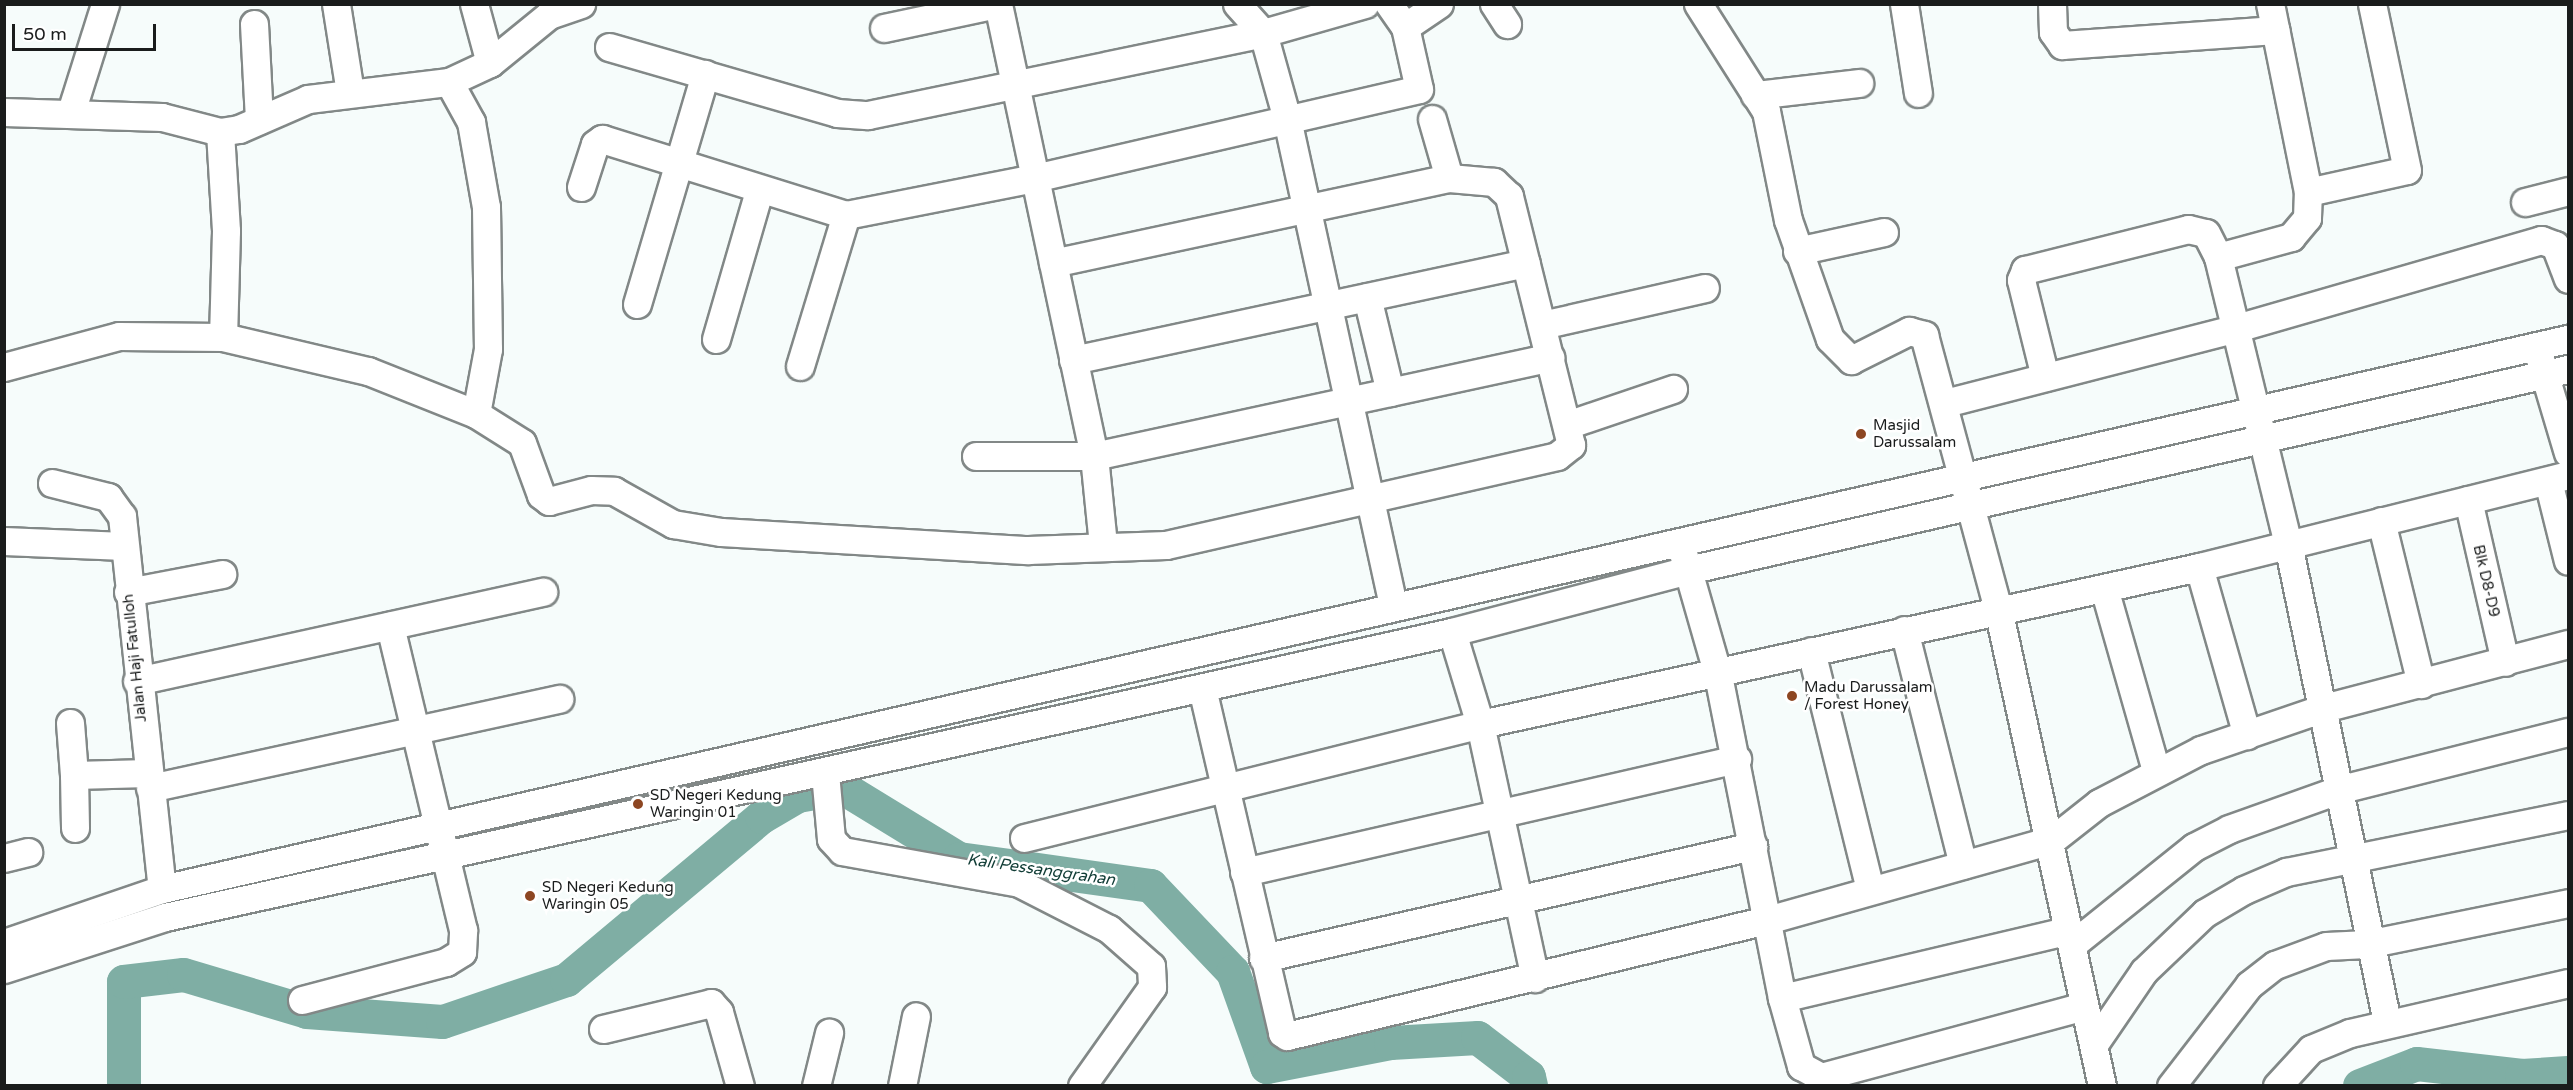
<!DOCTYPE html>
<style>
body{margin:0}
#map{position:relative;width:2573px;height:1090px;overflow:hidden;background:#f6fcfb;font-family:"Varela Round",sans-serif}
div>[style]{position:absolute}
.river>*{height:34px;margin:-17px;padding:0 17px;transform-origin:17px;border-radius:17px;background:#7faea4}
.roads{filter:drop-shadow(2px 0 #828887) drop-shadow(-2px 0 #828887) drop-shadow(0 2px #828887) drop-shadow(0 -2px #828887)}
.minor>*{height:27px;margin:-13.5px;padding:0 13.5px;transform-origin:13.5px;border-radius:13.5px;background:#fff}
.dots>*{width:16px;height:16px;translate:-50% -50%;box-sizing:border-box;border:3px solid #fff;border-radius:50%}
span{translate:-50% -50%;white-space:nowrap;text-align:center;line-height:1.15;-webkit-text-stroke:5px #fff;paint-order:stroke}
.poi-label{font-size:15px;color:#1a1c1c}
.left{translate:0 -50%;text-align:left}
.street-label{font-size:15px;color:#1a1c1c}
.water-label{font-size:16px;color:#103c35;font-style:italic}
.frame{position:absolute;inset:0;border:6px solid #1a1c1c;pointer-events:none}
.scale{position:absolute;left:12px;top:24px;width:144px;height:27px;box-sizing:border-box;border:3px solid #1a1c1c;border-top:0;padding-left:8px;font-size:18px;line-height:21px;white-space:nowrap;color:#1a1c1c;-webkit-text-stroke:4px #fff;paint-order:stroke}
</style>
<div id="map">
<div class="river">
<div style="left:124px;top:1086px;width:104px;rotate:-90deg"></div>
<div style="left:124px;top:982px;width:60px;rotate:-6.7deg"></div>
<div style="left:184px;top:975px;width:128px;rotate:16.7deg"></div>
<div style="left:307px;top:1012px;width:136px;rotate:4.2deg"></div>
<div style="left:443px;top:1022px;width:131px;rotate:-18.7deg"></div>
<div style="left:567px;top:980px;width:254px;rotate:-39.9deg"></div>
<div style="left:762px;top:817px;width:42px;rotate:-30.3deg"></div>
<div style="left:798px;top:796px;width:46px;rotate:-10.1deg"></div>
<div style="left:843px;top:788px;width:136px;rotate:31.5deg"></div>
<div style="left:959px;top:859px;width:194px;rotate:8deg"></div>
<div style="left:1151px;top:886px;width:119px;rotate:46.4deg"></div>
<div style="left:1233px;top:972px;width:101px;rotate:70.3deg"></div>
<div style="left:1267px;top:1067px;width:126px;rotate:-11deg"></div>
<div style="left:1391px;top:1043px;width:87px;rotate:-3.3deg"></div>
<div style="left:1478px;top:1038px;width:64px;rotate:37.4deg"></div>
<div style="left:1529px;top:1077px;width:9px;rotate:77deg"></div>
<div style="left:2360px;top:1086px;width:61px;rotate:-21.1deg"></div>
<div style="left:2417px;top:1064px;width:106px;rotate:6.5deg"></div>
<div style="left:2522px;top:1076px;width:46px;rotate:-3.7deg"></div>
</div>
<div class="roads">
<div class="minor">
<div style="left:336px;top:4px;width:89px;rotate:81deg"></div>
<div style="left:474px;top:4px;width:61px;rotate:74.8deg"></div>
<div style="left:998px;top:4px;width:462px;rotate:78deg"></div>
<div style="left:1094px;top:456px;width:89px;rotate:84.2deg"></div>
<div style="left:1237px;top:4px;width:39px;rotate:48deg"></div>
<div style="left:1263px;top:33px;width:89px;rotate:74.4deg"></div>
<div style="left:1287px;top:119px;width:499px;rotate:77.7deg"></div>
<div style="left:1494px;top:4px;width:24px;rotate:57deg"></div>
<div style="left:1698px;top:4px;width:127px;rotate:57.6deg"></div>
<div style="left:1766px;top:111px;width:111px;rotate:78.6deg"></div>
<div style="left:1788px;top:220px;width:126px;rotate:70.6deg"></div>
<div style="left:1830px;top:339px;width:30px;rotate:45deg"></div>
<div style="left:1851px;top:360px;width:65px;rotate:-26.6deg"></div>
<div style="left:1909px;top:331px;width:16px;rotate:15deg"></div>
<div style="left:1924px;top:335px;width:284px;rotate:74.9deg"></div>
<div style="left:1998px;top:609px;width:488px;rotate:77.7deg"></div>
<div style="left:1904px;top:4px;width:90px;rotate:81.1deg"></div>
<div style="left:2052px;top:4px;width:28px;rotate:88deg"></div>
<div style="left:2053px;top:32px;width:16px;rotate:55deg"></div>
<div style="left:2062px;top:45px;width:214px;rotate:-4deg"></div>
<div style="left:254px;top:24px;width:96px;rotate:87deg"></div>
<div style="left:1405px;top:27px;width:41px;rotate:-34.1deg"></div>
<div style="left:884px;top:28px;width:116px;rotate:-12deg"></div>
<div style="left:609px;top:47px;width:237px;rotate:16.1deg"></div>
<div style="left:837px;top:113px;width:31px;rotate:4deg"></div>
<div style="left:868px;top:115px;width:403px;rotate:-11.7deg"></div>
<div style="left:1263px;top:33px;width:106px;rotate:-15.9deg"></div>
<div style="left:449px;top:82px;width:46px;rotate:61.2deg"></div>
<div style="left:471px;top:122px;width:86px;rotate:80deg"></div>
<div style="left:486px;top:207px;width:142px;rotate:89.2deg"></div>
<div style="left:488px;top:349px;width:66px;rotate:100.5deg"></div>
<div style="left:1755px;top:95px;width:105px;rotate:-6.6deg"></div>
<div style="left:4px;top:112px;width:158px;rotate:1.8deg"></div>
<div style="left:162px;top:117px;width:60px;rotate:14.5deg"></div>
<div style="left:220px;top:132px;width:19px;rotate:-9deg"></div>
<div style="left:239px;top:129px;width:75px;rotate:-23.5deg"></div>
<div style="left:308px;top:99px;width:142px;rotate:-6.9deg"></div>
<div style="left:449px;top:82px;width:45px;rotate:-24.9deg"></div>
<div style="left:490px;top:63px;width:76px;rotate:-39.1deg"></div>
<div style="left:549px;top:15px;width:34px;rotate:-19deg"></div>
<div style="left:71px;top:112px;width:113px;rotate:-72.5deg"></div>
<div style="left:1432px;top:119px;width:61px;rotate:73.9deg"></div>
<div style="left:220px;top:132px;width:99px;rotate:86.5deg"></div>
<div style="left:226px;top:231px;width:106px;rotate:91.6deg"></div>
<div style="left:581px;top:187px;width:45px;rotate:-72deg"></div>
<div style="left:595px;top:144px;width:9px;rotate:-36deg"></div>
<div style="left:602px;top:139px;width:256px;rotate:17.3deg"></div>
<div style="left:846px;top:215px;width:192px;rotate:-11.1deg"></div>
<div style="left:1034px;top:178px;width:395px;rotate:-13deg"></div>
<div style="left:1419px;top:89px;width:64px;rotate:-102.7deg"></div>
<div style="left:1405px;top:27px;width:28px;rotate:-125deg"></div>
<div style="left:2308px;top:192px;width:101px;rotate:-12.5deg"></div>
<div style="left:2407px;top:170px;width:170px;rotate:-101.9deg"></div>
<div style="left:2525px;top:202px;width:44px;rotate:-14.3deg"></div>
<div style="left:1797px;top:251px;width:89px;rotate:-12.3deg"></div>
<div style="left:2218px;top:257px;width:76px;rotate:-15.3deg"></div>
<div style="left:2291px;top:237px;width:25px;rotate:-50deg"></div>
<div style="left:2307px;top:218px;width:26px;rotate:-88deg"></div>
<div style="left:2308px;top:192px;width:192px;rotate:-101.4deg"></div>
<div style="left:1367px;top:297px;width:98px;rotate:76.4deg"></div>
<div style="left:637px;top:304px;width:240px;rotate:-73.5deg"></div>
<div style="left:1542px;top:325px;width:167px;rotate:-12.8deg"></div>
<div style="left:716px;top:339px;width:154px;rotate:-73.8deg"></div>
<div style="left:2540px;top:359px;width:98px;rotate:73.4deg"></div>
<div style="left:1073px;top:360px;width:463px;rotate:-12.1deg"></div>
<div style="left:800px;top:366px;width:158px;rotate:-73.1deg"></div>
<div style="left:4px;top:367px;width:119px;rotate:-15.1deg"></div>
<div style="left:119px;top:336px;width:104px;rotate:0.6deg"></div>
<div style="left:223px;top:337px;width:149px;rotate:13.2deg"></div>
<div style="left:368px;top:371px;width:116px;rotate:21.7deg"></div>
<div style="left:476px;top:414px;width:54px;rotate:32.2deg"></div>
<div style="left:522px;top:443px;width:55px;rotate:69.9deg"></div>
<div style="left:541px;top:495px;width:10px;rotate:37deg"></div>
<div style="left:549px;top:501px;width:43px;rotate:-14.7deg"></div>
<div style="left:591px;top:490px;width:23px;rotate:2deg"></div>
<div style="left:614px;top:491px;width:68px;rotate:29.2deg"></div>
<div style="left:673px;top:524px;width:49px;rotate:9.5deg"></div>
<div style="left:721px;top:532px;width:308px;rotate:3.4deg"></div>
<div style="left:1028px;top:550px;width:138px;rotate:-2.1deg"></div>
<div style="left:1166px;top:545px;width:401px;rotate:-12.8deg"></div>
<div style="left:1557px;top:456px;width:18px;rotate:-38deg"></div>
<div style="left:1571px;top:445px;width:257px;rotate:-104deg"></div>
<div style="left:1509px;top:196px;width:21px;rotate:-137deg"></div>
<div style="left:1494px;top:182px;width:45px;rotate:-174.9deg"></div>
<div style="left:1449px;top:178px;width:405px;rotate:167.9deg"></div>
<div style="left:2045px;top:377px;width:100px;rotate:-103.9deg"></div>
<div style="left:2021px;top:280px;width:11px;rotate:-68deg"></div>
<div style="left:2025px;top:270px;width:168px;rotate:-14.1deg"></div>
<div style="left:2188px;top:229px;width:18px;rotate:13deg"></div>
<div style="left:2206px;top:233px;width:27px;rotate:63deg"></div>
<div style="left:2218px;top:257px;width:295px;rotate:76.3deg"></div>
<div style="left:2288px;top:544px;width:490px;rotate:78.3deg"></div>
<div style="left:1945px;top:403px;width:297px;rotate:-14.4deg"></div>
<div style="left:2233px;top:329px;width:321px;rotate:-16.1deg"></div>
<div style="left:2541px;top:240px;width:15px;rotate:20deg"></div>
<div style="left:2555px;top:245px;width:36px;rotate:69deg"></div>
<div style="left:1567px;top:425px;width:112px;rotate:-18.8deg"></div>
<div style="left:976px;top:456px;width:118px"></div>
<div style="left:1094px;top:456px;width:467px;rotate:-12.2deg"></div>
<div style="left:2548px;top:481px;width:82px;rotate:76deg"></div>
<div style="left:52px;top:483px;width:58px;rotate:14deg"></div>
<div style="left:108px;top:497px;width:24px;rotate:54deg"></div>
<div style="left:122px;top:516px;width:375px;rotate:83.9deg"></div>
<div style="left:2468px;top:500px;width:166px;rotate:77.1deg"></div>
<div style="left:2381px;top:521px;width:168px;rotate:76.2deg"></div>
<div style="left:4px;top:541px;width:120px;rotate:2.4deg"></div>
<div style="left:1683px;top:553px;width:127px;rotate:74deg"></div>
<div style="left:1718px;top:675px;width:329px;rotate:78.8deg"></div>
<div style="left:1782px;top:998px;width:71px;rotate:74.4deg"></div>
<div style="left:1801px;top:1066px;width:23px;rotate:29deg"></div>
<div style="left:1821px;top:1077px;width:272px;rotate:-15.1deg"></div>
<div style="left:2199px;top:567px;width:175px;rotate:74.1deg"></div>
<div style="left:2104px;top:588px;width:189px;rotate:74.1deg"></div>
<div style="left:128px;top:592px;width:96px;rotate:-10.8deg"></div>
<div style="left:1904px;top:630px;width:242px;rotate:75.9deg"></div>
<div style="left:1452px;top:632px;width:96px;rotate:73.1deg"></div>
<div style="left:1480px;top:724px;width:260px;rotate:77.8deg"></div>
<div style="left:1811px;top:651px;width:245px;rotate:76.1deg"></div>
<div style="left:137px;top:681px;width:416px;rotate:-12.4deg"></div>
<div style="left:1202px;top:688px;width:354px;rotate:76.9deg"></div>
<div style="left:1282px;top:1033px;width:6px;rotate:31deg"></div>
<div style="left:1287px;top:1036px;width:494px;rotate:-13.6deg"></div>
<div style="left:1767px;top:920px;width:296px;rotate:-15.7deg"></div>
<div style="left:2052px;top:840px;width:60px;rotate:-38.2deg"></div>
<div style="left:2099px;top:803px;width:115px;rotate:-27.5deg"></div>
<div style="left:2201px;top:750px;width:130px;rotate:-18.9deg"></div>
<div style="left:2324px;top:708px;width:252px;rotate:-14.7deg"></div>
<div style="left:70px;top:723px;width:52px;rotate:85.6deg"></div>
<div style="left:74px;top:775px;width:74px;rotate:-1.5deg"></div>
<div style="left:825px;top:773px;width:66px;rotate:84.8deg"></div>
<div style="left:831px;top:839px;width:16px;rotate:47deg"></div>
<div style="left:842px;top:851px;width:180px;rotate:10.2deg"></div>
<div style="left:1019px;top:883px;width:101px;rotate:27.1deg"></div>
<div style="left:1109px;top:929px;width:56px;rotate:41.4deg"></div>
<div style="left:1151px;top:966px;width:21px;rotate:87deg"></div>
<div style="left:1152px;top:987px;width:121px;rotate:125.3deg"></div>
<div style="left:74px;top:775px;width:53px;rotate:88.9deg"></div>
<div style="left:150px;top:788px;width:419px;rotate:-12.3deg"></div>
<div style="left:1024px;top:838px;width:480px;rotate:-14deg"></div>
<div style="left:1490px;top:722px;width:726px;rotate:-12.33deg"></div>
<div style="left:2199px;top:567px;width:380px;rotate:-14deg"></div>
<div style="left:4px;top:858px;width:25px;rotate:-14deg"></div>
<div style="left:1244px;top:872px;width:506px;rotate:-12.91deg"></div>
<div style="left:4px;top:943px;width:167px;rotate:-18.9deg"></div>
<div style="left:162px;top:889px;width:2468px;rotate:-12.88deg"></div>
<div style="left:2073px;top:944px;width:155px;rotate:-38.7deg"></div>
<div style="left:2194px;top:847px;width:39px;rotate:-27deg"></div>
<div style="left:2229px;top:829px;width:119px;rotate:-19.7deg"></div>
<div style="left:2341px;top:789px;width:234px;rotate:-14.1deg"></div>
<div style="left:1263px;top:958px;width:503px;rotate:-12.88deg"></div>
<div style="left:4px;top:969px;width:169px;rotate:-17.9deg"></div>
<div style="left:165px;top:917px;width:1318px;rotate:-12.49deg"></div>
<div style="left:1452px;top:632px;width:244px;rotate:-14.7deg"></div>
<div style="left:1688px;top:570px;width:903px;rotate:-12.87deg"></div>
<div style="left:1782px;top:998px;width:296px;rotate:-13.3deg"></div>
<div style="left:302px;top:1000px;width:149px;rotate:-14.8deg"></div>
<div style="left:446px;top:962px;width:19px;rotate:-32deg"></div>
<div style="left:462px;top:952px;width:22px;rotate:-87deg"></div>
<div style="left:463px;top:930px;width:313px;rotate:-103.5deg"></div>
<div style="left:603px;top:1029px;width:111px;rotate:-13.5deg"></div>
<div style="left:711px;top:1003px;width:12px;rotate:48deg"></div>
<div style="left:719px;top:1012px;width:77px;rotate:74.2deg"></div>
<div style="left:2094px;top:1044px;width:88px;rotate:-55.6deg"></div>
<div style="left:2144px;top:971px;width:84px;rotate:-43.6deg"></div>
<div style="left:2205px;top:913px;width:45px;rotate:-30.5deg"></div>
<div style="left:2244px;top:890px;width:46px;rotate:-23.2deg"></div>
<div style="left:2286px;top:872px;width:288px;rotate:-11.4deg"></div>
<div style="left:816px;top:1086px;width:55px;rotate:-76.2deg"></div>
<div style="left:902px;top:1086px;width:71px;rotate:-78.7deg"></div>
<div style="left:2171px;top:1086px;width:128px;rotate:-52.3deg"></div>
<div style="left:2249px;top:985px;width:33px;rotate:-38deg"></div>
<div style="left:2275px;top:965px;width:54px;rotate:-20.4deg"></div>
<div style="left:2326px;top:946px;width:41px;rotate:-2.8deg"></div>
<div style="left:2367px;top:944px;width:205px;rotate:-11.5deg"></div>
<div style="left:2277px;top:1086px;width:50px;rotate:-47.4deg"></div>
<div style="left:2311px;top:1049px;width:42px;rotate:-22.3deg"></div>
<div style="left:2350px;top:1033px;width:224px;rotate:-12.9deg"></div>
</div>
</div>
<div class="dots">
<div style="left:1861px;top:434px;background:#8d4622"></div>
<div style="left:1792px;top:696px;background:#8d4622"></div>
<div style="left:638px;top:804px;background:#8d4622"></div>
<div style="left:530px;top:896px;background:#8d4622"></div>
</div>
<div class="poi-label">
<span class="left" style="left:1873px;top:434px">Masjid<br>Darussalam</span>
<span class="left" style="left:1804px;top:696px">Madu Darussalam<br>/ Forest Honey</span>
<span class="left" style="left:650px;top:804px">SD Negeri Kedung<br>Waringin 01</span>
<span class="left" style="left:542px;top:896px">SD Negeri Kedung<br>Waringin 05</span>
</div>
<div class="street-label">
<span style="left:2486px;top:581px;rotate:77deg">Blk D8-D9</span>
<span style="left:135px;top:658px;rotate:-96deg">Jalan Haji Fatulloh</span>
</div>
<div class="water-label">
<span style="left:1041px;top:870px;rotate:8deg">Kali Pessanggrahan</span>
</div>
<div class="frame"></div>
<div class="scale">50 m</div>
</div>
